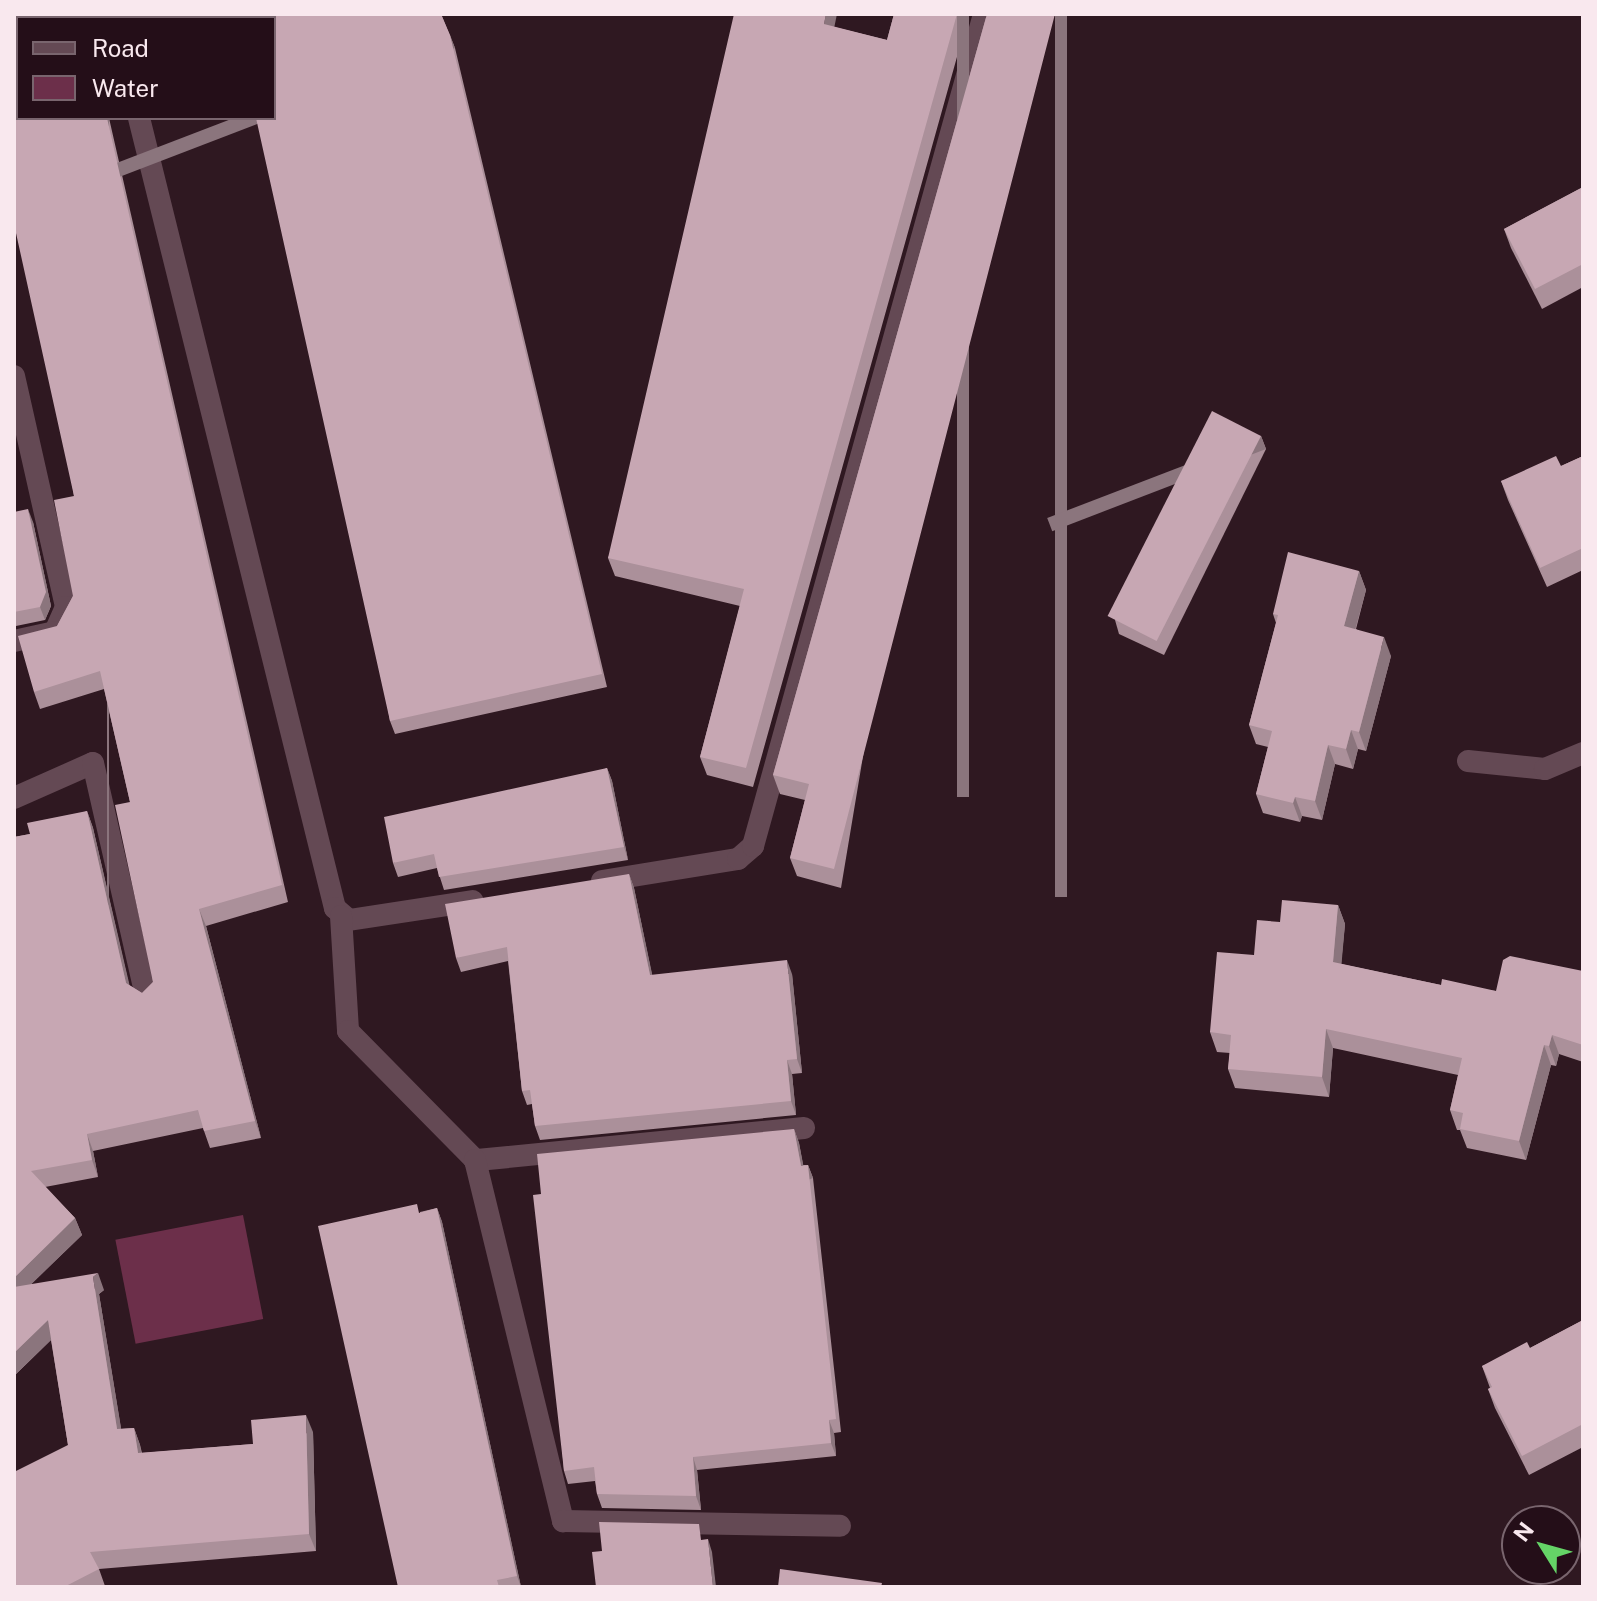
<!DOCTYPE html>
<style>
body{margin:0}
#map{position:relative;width:1597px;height:1601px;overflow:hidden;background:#2f1821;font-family:"Public Sans",sans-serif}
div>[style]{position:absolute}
.water>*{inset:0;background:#6c2f4a;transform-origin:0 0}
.service>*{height:22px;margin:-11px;padding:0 11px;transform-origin:11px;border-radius:11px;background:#644954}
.minor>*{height:22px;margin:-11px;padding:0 11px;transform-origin:11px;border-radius:11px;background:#644954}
.wall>*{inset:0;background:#ab909a}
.shaded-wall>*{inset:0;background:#8b757d;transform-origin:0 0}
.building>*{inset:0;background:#c7a7b3;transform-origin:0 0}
span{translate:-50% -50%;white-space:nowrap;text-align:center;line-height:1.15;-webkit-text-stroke:8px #240e18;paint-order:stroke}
.frame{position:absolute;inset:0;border:16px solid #f9e8ee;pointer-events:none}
.legend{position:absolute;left:16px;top:16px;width:260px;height:104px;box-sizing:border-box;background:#240e18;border:2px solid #79656e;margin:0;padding:10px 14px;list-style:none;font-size:24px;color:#f9e8ee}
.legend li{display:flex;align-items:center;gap:16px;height:40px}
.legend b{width:40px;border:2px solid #79656e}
.north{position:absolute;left:1501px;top:1505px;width:80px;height:80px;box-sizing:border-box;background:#240e18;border:2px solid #79656e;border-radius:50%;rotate:307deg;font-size:22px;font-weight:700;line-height:32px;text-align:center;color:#f9e8ee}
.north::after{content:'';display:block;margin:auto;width:28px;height:36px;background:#65d467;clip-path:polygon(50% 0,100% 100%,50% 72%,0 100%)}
</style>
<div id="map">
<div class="water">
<div style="left:243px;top:1215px;width:106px;height:130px;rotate:79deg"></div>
</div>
<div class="service">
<div style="left:103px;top:14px;width:4px;rotate:76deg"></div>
<div style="left:139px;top:118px;width:814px;rotate:76.07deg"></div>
<div style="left:335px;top:908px;width:18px;rotate:41deg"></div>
<div style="left:349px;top:920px;width:125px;rotate:-8.7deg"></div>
<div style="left:14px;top:376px;width:237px;rotate:77.3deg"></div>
<div style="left:66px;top:607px;width:27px;rotate:114deg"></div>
<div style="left:55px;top:632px;width:42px;rotate:167.6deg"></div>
<div style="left:14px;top:798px;width:86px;rotate:-23.9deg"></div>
<div style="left:93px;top:763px;width:239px;rotate:77.2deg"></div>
<div style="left:602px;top:881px;width:138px;rotate:-9.2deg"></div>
<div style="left:738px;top:859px;width:20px;rotate:-41deg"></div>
<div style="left:753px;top:846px;width:863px;rotate:-74.48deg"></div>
<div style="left:341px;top:916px;width:115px;rotate:86.5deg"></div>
<div style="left:348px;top:1031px;width:181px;rotate:45.4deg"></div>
<div style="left:804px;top:1128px;width:331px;rotate:174.4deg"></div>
<div style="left:475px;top:1160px;width:372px;rotate:76.3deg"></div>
<div style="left:563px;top:1521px;width:277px;rotate:1deg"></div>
</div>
<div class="minor">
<div style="left:1468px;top:761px;width:77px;rotate:5.9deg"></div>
<div style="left:1545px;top:769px;width:41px;rotate:-22.8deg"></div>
</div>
<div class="wall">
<div style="clip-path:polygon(212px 14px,441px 14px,455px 48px,607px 687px,395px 734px,390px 721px,274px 18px,214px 18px)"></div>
<div style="clip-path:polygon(894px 14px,969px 14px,753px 787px,707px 775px,700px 757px,740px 606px,615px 576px,608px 558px,834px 27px,887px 40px)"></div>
<div style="clip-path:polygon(987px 14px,841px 888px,797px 876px,790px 858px,805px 800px,780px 794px,773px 775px)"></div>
<div style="clip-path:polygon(18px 118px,109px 118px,288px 902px,206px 926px,261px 1138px,210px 1148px,203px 1128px,93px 1151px,98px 1177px,45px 1187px,75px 1218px,82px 1235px,31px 1284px,104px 1290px,99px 1294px,121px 1429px,134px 1428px,140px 1445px,142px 1453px,253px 1444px,313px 1432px,316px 1551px,99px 1569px,105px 1586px,104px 1587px,14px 1587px,68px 1445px,51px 1340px,14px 1376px,14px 837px,30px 834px,87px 811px,93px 828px,129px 985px,142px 993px,153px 982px,130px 802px,104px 689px,40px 709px,34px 692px,57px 626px,73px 596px,74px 496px)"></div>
<div style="clip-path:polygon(1583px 187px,1583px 287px,1542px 309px,1511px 248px,1504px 229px)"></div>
<div style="clip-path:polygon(1261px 436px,1266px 449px,1164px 655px,1119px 634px,1115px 620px)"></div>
<div style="clip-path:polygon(1583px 456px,1583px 570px,1547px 587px,1508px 500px,1501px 481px,1561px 466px)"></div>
<div style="clip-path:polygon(14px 512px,33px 522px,51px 606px,45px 620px,16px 626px,14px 621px)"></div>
<div style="clip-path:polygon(1359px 571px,1366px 590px,1356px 629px,1391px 656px,1366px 751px,1358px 749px,1353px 769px,1335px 764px,1322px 820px,1302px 816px,1300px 822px,1263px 813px,1256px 794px,1268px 747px,1256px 744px,1249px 725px,1276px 623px,1273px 614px)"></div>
<div style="clip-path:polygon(607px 768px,612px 781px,628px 860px,444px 890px,437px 868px,398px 877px,393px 863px)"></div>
<div style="clip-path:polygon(629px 874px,634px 888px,652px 975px,792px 974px,802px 1073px,792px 1074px,796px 1115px,540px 1140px,535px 1126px,532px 1104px,527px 1105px,522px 1091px,508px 961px,461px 972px,456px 958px)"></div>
<div style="clip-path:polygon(1338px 905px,1345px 924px,1341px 964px,1441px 985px,1496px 991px,1583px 971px,1583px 1062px,1559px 1054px,1556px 1066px,1551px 1065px,1526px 1160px,1467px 1148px,1460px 1130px,1457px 1130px,1450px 1110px,1458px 1075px,1333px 1048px,1329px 1097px,1235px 1088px,1228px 1069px,1230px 1053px,1217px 1052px,1210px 1032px,1280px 922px)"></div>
<div style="clip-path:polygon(794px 1129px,799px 1143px,803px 1165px,808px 1165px,813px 1178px,841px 1432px,834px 1433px,836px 1456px,697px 1470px,701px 1510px,602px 1508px,597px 1494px,595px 1481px,568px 1484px,564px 1471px,541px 1194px)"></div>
<div style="clip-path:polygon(437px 1208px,442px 1222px,521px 1587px,398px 1587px,420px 1212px)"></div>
<div style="clip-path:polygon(1583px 1320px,1583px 1447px,1529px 1475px,1495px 1408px,1488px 1389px,1490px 1388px,1482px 1366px,1530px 1348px)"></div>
</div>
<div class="shaded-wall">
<div style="clip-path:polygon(826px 14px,837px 14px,831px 43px,824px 24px)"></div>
<div style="left:957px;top:14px;width:12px;height:783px"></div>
<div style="left:1055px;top:14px;width:12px;height:883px"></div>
<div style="left:450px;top:35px;width:14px;height:657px;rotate:69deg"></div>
<div style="left:107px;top:118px;width:2px;height:787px"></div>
<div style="left:1261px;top:436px;width:14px;height:229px;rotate:69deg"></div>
<div style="clip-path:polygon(28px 509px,33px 522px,51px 606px,45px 620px,40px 607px)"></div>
<div style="clip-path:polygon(1359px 571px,1366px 590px,1351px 645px,1344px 626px)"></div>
<div style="clip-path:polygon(1384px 637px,1391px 656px,1366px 751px,1359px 732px)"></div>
<div style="clip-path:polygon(1351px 730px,1358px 749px,1353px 769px,1346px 749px)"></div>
<div style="clip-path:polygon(1328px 745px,1335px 764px,1322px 820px,1315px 801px)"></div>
<div style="clip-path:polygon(607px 768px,612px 781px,628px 860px,624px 847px)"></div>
<div style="clip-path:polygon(1295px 797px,1302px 816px,1300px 822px,1293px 803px)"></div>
<div style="clip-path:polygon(87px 811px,93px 828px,133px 1000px,126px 983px)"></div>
<div style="clip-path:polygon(629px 874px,634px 888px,655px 988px,650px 975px)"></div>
<div style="clip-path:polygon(1338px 905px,1345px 924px,1340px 981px,1333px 962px)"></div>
<div style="clip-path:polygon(199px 909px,206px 926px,261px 1138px,255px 1121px)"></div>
<div style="clip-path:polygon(787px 960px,792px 974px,802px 1073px,797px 1059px)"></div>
<div style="clip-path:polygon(1326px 1029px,1333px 1048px,1329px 1097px,1322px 1077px)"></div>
<div style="clip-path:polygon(1552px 1035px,1559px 1054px,1556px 1066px,1549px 1046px)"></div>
<div style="clip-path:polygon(1544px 1045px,1551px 1065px,1526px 1160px,1519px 1141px)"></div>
<div style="clip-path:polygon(787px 1060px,792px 1074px,796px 1115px,791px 1101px)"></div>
<div style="clip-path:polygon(794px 1129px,799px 1143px,806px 1179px,801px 1166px)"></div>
<div style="clip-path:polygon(87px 1134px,93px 1151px,98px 1177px,92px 1160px)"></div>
<div style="left:808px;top:1165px;width:14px;height:256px;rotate:69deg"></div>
<div style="clip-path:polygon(437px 1208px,442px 1222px,521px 1587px,517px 1576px)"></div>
<div style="clip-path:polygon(75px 1218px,82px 1235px,14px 1301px,14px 1278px)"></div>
<div style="clip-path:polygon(98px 1273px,104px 1290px,99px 1294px,124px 1446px,117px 1429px,93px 1277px)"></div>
<div style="clip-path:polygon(48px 1320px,54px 1337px,14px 1376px,14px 1353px)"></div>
<div style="clip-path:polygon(306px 1415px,313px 1432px,316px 1551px,309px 1534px)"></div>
<div style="clip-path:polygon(829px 1420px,834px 1433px,836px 1456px,831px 1443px)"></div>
<div style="clip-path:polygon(134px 1428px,140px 1445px,144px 1470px,138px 1453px)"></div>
<div style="clip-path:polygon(693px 1457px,697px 1470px,701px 1510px,696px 1496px)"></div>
<div style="clip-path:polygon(708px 1539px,712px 1552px,716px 1587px,713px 1587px)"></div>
</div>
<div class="building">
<div style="clip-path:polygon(14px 14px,64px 14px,66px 18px,18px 18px,18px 118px,107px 118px,282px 885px,199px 909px,255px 1121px,204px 1131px,198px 1110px,87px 1134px,92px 1160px,31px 1171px,75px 1218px,14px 1278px,14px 837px,30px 834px,27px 823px,87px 811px,126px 983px,142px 993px,153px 982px,115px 805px,130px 802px,100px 671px,34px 692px,18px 636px,57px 626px,73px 596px,54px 500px,74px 496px,14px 224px)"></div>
<div style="clip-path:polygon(213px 14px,441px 14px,450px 35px,602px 674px,390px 721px,256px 118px,274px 118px,274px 18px,215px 18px)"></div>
<div style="clip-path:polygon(734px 14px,826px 14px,824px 24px,887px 40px,894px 14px,957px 14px,746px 768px,700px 757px,744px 589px,608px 558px)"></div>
<div style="clip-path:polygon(987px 14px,1055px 14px,834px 869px,790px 858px,809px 784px,773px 775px)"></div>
<div style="clip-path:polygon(1583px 187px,1583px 264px,1535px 289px,1504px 229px)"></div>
<div style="left:1212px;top:411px;width:55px;height:230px;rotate:27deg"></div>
<div style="clip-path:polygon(1556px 456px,1561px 466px,1583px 456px,1583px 548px,1540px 568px,1501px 481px)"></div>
<div style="clip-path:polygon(28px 509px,46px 592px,40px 607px,14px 612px,14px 512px)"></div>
<div style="clip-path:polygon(1288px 552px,1359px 571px,1344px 626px,1384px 637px,1359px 732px,1351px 730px,1346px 749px,1328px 745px,1315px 801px,1295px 797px,1293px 803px,1256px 794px,1272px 731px,1249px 725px,1278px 615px,1273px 614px)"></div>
<div style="clip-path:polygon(607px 768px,624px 847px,439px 877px,434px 854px,393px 863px,384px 817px)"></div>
<div style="clip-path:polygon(629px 874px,650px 975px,787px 960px,797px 1059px,787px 1060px,791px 1101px,535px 1126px,530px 1090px,522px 1091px,507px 947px,456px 958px,445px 904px)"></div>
<div style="clip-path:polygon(1282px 900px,1338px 905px,1333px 962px,1441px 985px,1442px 979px,1496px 991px,1503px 960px,1510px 956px,1583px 971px,1583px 1045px,1552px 1035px,1549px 1046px,1544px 1045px,1519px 1141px,1460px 1129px,1463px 1113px,1450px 1110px,1462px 1058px,1326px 1029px,1322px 1077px,1228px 1069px,1231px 1035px,1210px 1032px,1217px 952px,1254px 955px,1257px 920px,1280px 922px)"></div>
<div style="clip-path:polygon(794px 1129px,801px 1166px,808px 1165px,836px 1419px,829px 1420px,831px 1443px,693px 1457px,696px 1496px,597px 1494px,594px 1467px,564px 1471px,533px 1195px,541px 1194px,537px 1154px)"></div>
<div style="clip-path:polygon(417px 1204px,419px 1213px,437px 1208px,517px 1576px,497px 1580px,499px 1587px,398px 1587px,318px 1226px)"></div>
<div style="clip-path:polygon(98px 1273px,93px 1277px,117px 1429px,134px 1428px,138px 1453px,253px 1444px,251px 1420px,306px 1415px,309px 1534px,90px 1552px,99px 1569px,64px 1587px,14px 1587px,14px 1472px,68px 1445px,48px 1320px,14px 1353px,14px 1287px)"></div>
<div style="clip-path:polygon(1583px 1320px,1583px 1424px,1522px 1456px,1488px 1389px,1492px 1387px,1482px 1366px,1527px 1342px,1530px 1348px)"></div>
<div style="clip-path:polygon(599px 1522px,699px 1524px,701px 1540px,708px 1539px,713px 1587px,596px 1587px,592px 1552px,602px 1551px)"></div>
<div style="clip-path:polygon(780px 1569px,882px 1583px,881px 1587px,778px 1587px)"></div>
</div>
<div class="frame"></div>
<ul class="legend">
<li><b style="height:10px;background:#644954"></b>Road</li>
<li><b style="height:22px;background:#6c2f4a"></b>Water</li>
</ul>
<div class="north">N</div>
</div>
